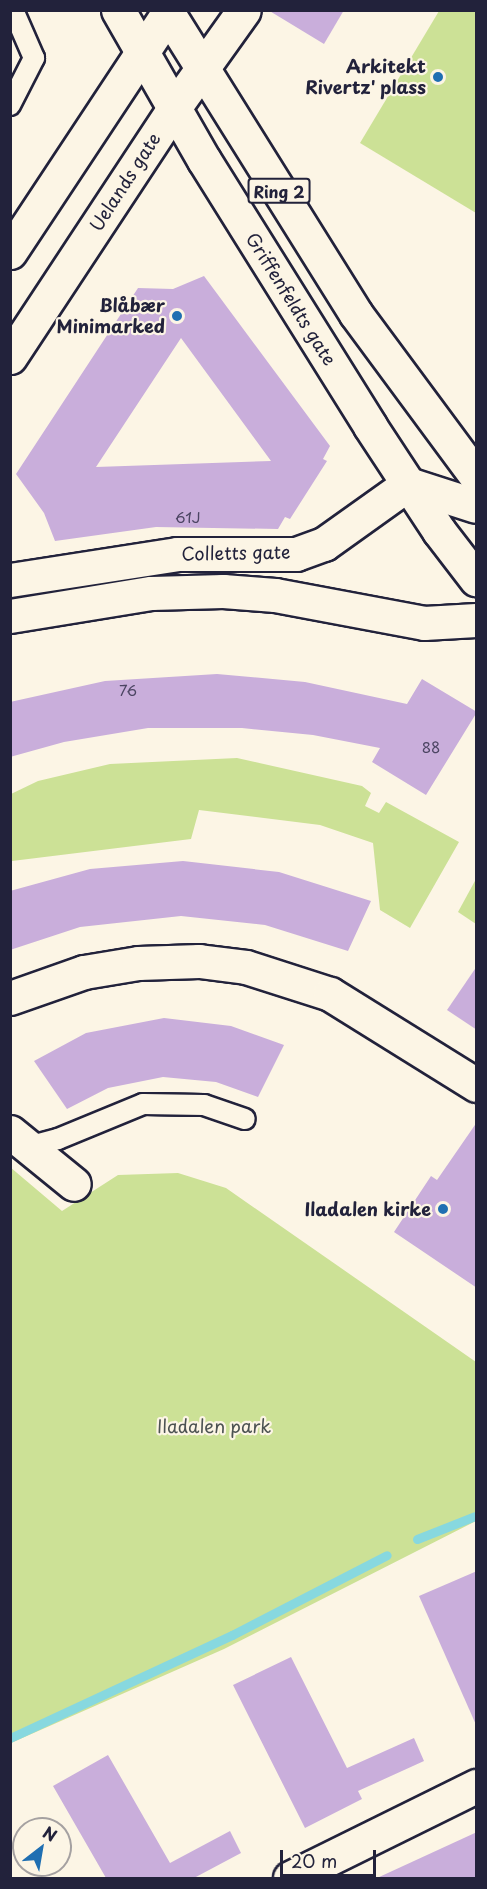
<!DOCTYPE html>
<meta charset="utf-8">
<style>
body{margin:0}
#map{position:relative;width:487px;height:1889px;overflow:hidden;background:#fcf5e5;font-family:"Playpen Sans",sans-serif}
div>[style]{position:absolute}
.green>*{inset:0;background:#cce196}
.stream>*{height:9px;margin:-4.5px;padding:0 4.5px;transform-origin:4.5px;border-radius:4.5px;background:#87d8df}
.building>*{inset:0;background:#c9aedb}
.roads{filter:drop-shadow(2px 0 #22223b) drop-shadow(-2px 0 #22223b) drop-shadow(0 2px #22223b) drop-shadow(0 -2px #22223b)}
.lane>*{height:20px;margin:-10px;padding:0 10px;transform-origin:10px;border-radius:10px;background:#fcf5e5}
.street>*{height:33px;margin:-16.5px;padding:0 16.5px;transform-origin:16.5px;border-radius:16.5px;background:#fcf5e5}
.secondary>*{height:33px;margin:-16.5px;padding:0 16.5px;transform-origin:16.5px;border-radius:16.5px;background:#fcf5e5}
.primary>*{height:33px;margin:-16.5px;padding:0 16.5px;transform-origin:16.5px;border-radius:16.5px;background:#fcf5e5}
.dots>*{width:16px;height:16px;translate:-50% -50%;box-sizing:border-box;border:3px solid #fcf5e5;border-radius:50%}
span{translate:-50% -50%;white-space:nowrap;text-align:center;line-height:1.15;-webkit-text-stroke:4.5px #fcf5e5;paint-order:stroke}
.number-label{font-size:15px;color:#4c4563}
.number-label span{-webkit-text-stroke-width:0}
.shield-label span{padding:2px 4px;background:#fcf5e5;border:2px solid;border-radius:4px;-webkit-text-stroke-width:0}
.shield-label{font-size:16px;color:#22223b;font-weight:700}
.poi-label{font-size:18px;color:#22223b;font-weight:700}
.right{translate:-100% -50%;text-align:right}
.street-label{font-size:18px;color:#22223b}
.park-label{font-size:18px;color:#4c5252}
.frame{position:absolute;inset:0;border:12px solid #22223b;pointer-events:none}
.north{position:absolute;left:12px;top:1817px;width:60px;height:60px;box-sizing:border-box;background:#fcf5e5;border:2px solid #a5a1a1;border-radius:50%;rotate:31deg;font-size:16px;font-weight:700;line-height:24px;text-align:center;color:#22223b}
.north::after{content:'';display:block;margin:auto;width:21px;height:27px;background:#1f6fb2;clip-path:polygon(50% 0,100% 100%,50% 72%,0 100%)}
.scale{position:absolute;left:280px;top:1850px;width:96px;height:27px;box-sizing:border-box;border:3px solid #22223b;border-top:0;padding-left:8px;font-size:18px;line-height:21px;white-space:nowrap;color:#22223b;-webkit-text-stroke:4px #fcf5e5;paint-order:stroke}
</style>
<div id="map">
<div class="green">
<div style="clip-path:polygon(439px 11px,476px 11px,476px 213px,360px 143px)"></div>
<div style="clip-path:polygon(237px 758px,362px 786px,371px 793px,365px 806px,379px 813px,386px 802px,459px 842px,410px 928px,380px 910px,373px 843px,320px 825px,199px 810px,191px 839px,12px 861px,11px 794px,38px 781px,110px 764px)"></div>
<div style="clip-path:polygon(476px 879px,476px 924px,458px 912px)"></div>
<div style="clip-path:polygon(10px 1167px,62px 1211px,118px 1175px,178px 1173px,226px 1188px,476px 1362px,476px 1521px,224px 1649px,11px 1743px)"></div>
</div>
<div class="stream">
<div style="left:417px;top:1539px;width:62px;rotate:-21.6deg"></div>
<div style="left:10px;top:1738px;width:245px;rotate:-24.9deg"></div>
<div style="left:232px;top:1635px;width:174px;rotate:-27.3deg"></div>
</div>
<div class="building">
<div style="clip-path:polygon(268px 10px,344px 10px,324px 44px)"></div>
<div style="clip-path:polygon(evenodd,204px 276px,330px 446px,323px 459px,327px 461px,290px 519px,285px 517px,278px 529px,156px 527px,55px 541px,44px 513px,16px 474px,138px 288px,173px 289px,204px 276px,181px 338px,271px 461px,96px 467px,181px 338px)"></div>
<div style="clip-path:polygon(217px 674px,305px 682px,407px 704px,422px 679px,477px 712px,426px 795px,372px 762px,380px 748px,313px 735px,242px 728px,148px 728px,64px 742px,10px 757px,10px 702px,105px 681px)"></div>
<div style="clip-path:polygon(183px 861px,279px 872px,371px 901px,348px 951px,265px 925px,181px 916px,80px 927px,10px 950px,10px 891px,90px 869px)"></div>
<div style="clip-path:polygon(477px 966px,477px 1030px,447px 1010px)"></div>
<div style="clip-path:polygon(164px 1018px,231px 1026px,284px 1045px,258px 1097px,216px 1082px,163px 1077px,108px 1088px,67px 1109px,34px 1061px,86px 1033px)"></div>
<div style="clip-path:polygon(477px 1122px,477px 1288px,394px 1232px,431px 1176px,437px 1180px)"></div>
<div style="clip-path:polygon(477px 1571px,477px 1727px,419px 1596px)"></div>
<div style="clip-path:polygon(291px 1657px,347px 1768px,414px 1738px,424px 1761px,358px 1791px,362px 1799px,305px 1828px,233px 1685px)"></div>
<div style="clip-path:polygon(108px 1755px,170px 1863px,230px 1831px,241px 1853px,194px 1878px,106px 1878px,53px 1786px)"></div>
<div style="clip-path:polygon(477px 1832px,477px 1878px,377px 1878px)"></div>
</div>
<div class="roads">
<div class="lane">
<div style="left:10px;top:105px;width:53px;rotate:-62.9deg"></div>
<div style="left:34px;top:58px;width:52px;rotate:-113.6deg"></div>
<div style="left:28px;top:1147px;width:31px;rotate:-15deg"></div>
<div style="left:58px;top:1139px;width:92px;rotate:-22.4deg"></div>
<div style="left:143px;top:1104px;width:61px;rotate:0.9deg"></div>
<div style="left:204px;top:1105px;width:43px;rotate:18.9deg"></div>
</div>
<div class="street">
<div style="left:10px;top:998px;width:78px;rotate:-19.4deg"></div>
<div style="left:84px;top:972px;width:55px;rotate:-9.5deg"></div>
<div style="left:138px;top:963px;width:61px;rotate:-1.9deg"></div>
<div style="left:199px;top:961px;width:47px;rotate:7.3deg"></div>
<div style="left:246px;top:967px;width:88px;rotate:17.8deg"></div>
<div style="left:330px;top:994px;width:172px;rotate:31.9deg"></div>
<div style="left:10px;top:1132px;width:82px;rotate:39.1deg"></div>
<div style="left:290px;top:1878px;width:208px;rotate:-26.3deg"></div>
</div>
<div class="secondary">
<div style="left:10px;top:252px;width:290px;rotate:-56.5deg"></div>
<div style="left:10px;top:357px;width:298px;rotate:-56.6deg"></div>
<div style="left:174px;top:108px;width:120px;rotate:-54.5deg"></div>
<div style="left:10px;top:580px;width:169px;rotate:-8.8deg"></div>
<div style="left:177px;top:554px;width:119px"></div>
<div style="left:296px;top:554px;width:30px;rotate:-20deg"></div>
<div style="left:324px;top:544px;width:103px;rotate:-35.5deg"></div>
<div style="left:408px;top:484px;width:71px;rotate:17.9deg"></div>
<div style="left:10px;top:616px;width:143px;rotate:-9.3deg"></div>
<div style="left:151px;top:593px;width:72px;rotate:-1.6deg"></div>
<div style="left:223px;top:591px;width:52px;rotate:4.4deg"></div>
<div style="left:275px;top:595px;width:152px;rotate:10.6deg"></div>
<div style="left:424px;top:623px;width:52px;rotate:-3.3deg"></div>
</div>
<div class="primary">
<div style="left:118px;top:10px;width:173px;rotate:60.2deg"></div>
<div style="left:204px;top:160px;width:314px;rotate:58deg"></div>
<div style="left:370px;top:426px;width:126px;rotate:56.7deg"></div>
<div style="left:439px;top:531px;width:61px;rotate:52.4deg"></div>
<div style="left:166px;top:10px;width:358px;rotate:58deg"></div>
<div style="left:356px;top:314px;width:202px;rotate:53.5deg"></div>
</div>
</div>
<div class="dots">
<div style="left:438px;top:77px;background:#1f6fb2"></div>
<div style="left:177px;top:316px;background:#1f6fb2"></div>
<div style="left:443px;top:1209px;background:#1f6fb2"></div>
</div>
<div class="number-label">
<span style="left:188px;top:517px">61J</span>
<span style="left:128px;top:690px">76</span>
<span style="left:431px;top:747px">88</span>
</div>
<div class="shield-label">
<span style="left:279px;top:191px">Ring 2</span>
</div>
<div class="poi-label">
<span class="right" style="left:426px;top:77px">Arkitekt<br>Rivertz' plass</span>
<span class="right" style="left:165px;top:316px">Blåbær<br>Minimarked</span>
<span class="right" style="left:431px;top:1209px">Iladalen kirke</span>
</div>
<div class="street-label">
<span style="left:125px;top:182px;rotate:-57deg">Uelands gate</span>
<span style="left:291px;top:299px;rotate:58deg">Griffenfeldts gate</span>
<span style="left:236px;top:553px;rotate:-1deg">Colletts gate</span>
</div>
<div class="park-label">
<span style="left:214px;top:1426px">Iladalen park</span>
</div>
<div class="frame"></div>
<div class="north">N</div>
<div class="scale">20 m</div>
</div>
